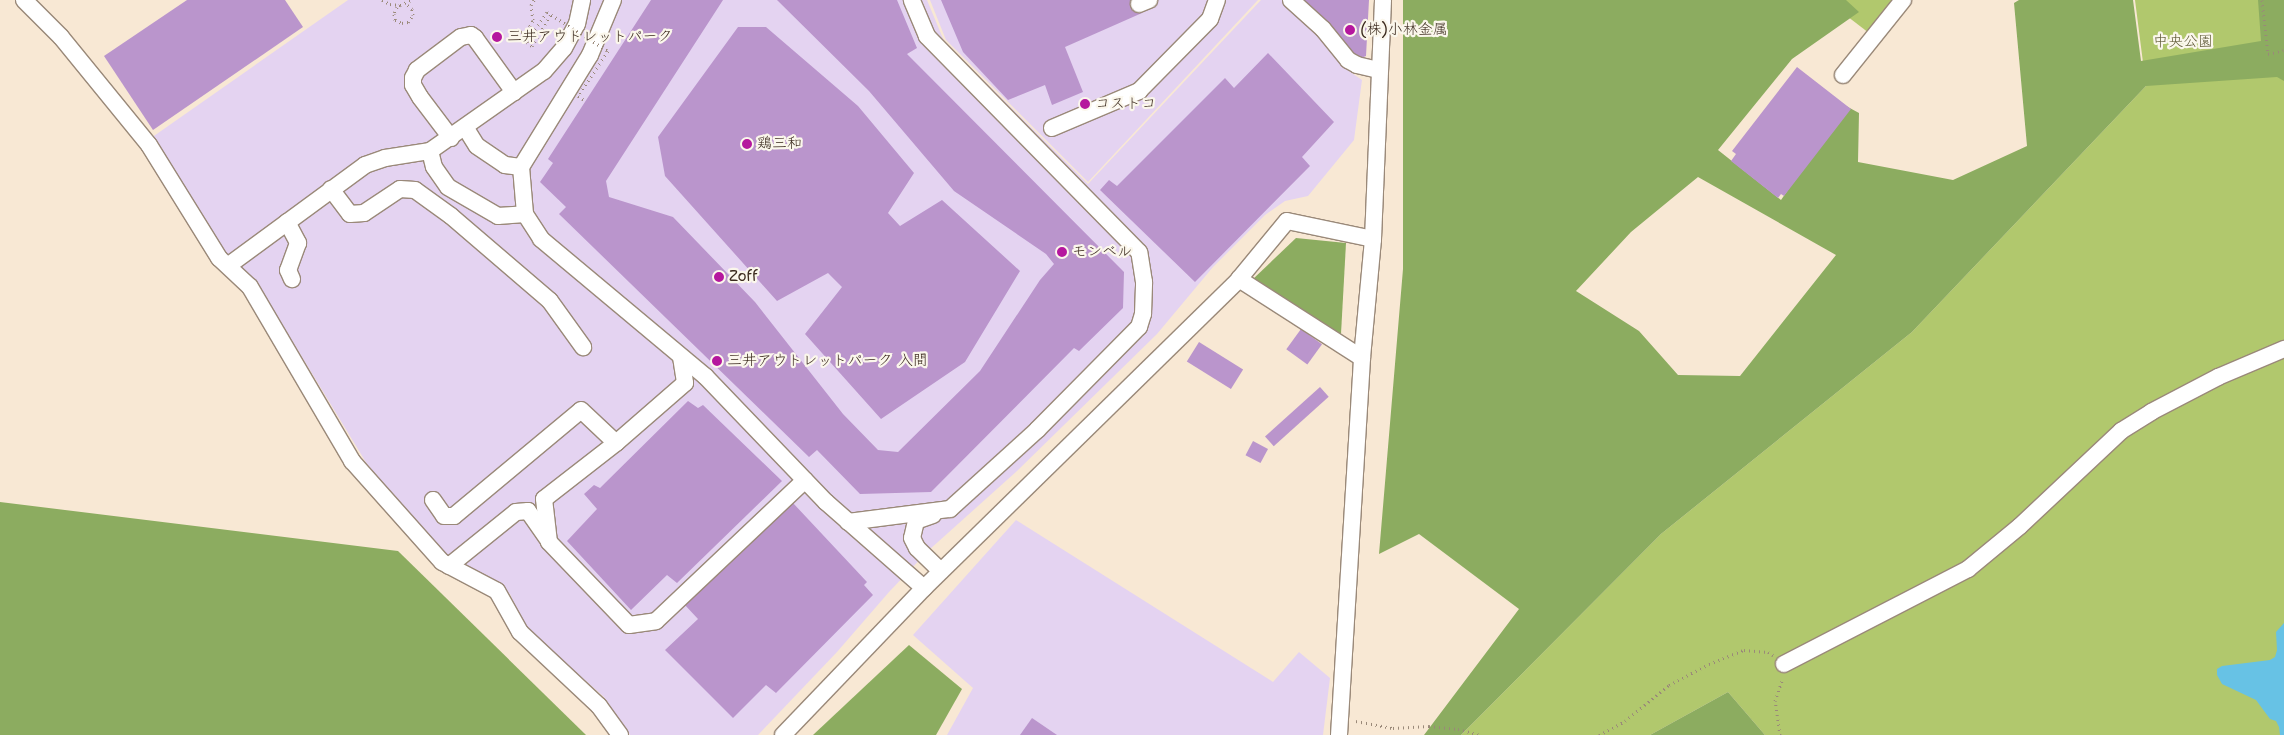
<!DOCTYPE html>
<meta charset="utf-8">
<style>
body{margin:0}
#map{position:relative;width:2284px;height:735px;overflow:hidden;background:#f8e8d4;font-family:"Shantell Sans","Klee One",sans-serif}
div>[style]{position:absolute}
.built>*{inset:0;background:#e4d3f1}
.green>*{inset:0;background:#b1c86d}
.forest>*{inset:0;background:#8cac60}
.water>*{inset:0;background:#67c2e5}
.building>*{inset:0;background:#ba95cc;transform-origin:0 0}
.path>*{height:3px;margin-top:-1.5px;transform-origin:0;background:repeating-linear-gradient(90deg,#9a8979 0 1px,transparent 0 5px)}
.roads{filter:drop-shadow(1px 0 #9a8979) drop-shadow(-1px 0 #9a8979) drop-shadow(0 1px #9a8979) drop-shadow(0 -1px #9a8979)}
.minor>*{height:16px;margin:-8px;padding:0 8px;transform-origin:8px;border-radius:8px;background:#fff}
.path-bridge>*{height:3px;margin-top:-1.5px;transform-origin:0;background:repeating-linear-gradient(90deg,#9a8979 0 1px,transparent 0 5px)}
.dots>*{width:14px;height:14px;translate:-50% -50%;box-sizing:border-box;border:2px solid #fbf7ec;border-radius:50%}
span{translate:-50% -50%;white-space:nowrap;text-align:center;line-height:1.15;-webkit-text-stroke:4.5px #fbf7ec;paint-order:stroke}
.poi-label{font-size:15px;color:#3b2a1e}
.left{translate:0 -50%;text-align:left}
.park-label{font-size:15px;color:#5e5936}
</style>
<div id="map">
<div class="built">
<div style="clip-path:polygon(348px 0,927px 0,944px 41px,1088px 184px,1261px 0,1283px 0,1318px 35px,1343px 67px,1362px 80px,1354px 140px,1308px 196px,1285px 201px,1265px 215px,1213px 267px,1157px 334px,1017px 471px,929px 550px,889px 592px,837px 652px,758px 735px,630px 735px,604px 697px,525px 627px,510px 594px,477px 571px,446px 555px,367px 464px,257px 283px,221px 250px,151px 138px)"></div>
<div style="clip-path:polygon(930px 0,1258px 0,1088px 182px,946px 40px)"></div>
<div style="clip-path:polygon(1016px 520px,1273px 682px,1299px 652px,1330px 678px,1323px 735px,947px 735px,973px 688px,913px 635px)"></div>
</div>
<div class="green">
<div style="clip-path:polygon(1826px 0,1892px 0,1892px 2px,1869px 33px)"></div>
<div style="clip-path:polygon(2135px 0,2284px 0,2284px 735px,1765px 735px,1728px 692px,1650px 735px,1461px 735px,1661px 534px,1912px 332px,2146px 86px)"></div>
</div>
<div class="forest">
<div style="clip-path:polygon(evenodd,1403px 0,1846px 0,1859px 12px,1792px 59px,1718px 150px,1781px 200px,1846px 106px,1859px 113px,1858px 162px,1953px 180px,2027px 146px,2014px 3px,2019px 0,2133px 0,2141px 61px,2261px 41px,2258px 0,2284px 0,2284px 81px,2277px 77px,2146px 86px,1912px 332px,1661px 534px,1461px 735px,1424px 735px,1519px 609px,1419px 534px,1379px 554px,1403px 269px,1403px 0,1698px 177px,1836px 255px,1740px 376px,1678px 375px,1639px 331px,1576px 291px,1631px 232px,1698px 177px)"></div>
<div style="clip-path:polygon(1296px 238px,1346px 243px,1341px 334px,1252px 280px)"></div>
<div style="clip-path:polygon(0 502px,398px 551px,586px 735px,0 735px)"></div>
<div style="clip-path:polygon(909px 645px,962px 689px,936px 735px,813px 735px)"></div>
<div style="clip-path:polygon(1728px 692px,1765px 735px,1650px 735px)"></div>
</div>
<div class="water">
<div style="clip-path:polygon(2284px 623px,2284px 735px,2280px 735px,2279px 727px,2276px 721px,2270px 719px,2256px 700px,2222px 684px,2217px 675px,2217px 669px,2222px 666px,2270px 660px,2275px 657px,2277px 650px,2276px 632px)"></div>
</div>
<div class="building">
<div style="clip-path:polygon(187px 0,285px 0,303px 27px,153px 130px,104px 56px)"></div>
<div style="clip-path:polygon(651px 0,723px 0,606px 181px,609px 197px,673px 217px,755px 302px,843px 414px,878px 450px,898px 452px,980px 371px,1040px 280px,1054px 264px,1046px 254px,954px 191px,869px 91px,777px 0,897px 0,917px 48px,907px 54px,1124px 272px,1123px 308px,1079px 351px,1074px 348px,931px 492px,860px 494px,817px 450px,809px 457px,559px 214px,566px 207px,540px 182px,553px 163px,548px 159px)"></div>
<div style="clip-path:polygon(941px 0,1137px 0,1142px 13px,1065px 47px,1083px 92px,1052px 105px,1045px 85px,1008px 100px,963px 52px)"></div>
<div style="clip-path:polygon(1304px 0,1369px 0,1366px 56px,1361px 58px,1352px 53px,1330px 25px)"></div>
<div style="clip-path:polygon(738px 27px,766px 27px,858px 106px,914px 173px,888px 213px,900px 226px,942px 200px,1020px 271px,965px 362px,881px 419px,805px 334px,842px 287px,828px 273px,777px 301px,665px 176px,658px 137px)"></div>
<div style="clip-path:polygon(1268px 53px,1334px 122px,1302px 157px,1310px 166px,1195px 282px,1100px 190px,1109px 180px,1117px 186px,1225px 78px,1234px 88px)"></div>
<div style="clip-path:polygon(1797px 67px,1851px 109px,1784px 196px,1781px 194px,1778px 198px,1731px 161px,1736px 154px,1732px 151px)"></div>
<div style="left:1301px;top:329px;width:26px;height:25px;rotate:36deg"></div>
<div style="left:1199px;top:342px;width:52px;height:23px;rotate:32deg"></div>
<div style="left:1320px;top:387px;width:13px;height:74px;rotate:48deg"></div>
<div style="clip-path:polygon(688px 401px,698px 408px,703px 405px,782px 481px,677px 583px,667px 575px,631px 610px,567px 541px,597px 509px,584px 494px,594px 485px,600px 488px)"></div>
<div style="left:1253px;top:441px;width:17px;height:16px;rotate:28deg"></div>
<div style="clip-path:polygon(793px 503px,867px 582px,864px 585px,873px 595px,776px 693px,766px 685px,733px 718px,665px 650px,698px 619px,684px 604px)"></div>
<div style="clip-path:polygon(1032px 718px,1057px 735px,1020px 735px)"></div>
</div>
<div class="path">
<div style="left:382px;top:0;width:9px;rotate:27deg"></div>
<div style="left:390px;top:4px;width:10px;rotate:6deg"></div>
<div style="left:400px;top:5px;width:12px;rotate:-24deg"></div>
<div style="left:2262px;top:0;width:54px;rotate:83.7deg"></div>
<div style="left:2268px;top:54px;width:16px;rotate:-14deg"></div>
<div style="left:400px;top:5px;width:4px;rotate:146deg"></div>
<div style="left:397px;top:7px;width:8px;rotate:113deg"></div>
<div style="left:394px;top:14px;width:6px;rotate:81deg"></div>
<div style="left:395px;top:20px;width:8px;rotate:23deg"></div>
<div style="left:402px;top:23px;width:6px;rotate:-9deg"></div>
<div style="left:408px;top:22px;width:9px;rotate:-54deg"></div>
<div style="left:413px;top:15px;width:6px;rotate:-99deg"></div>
<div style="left:412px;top:9px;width:8px;rotate:-140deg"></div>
<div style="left:547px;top:12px;width:36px;rotate:124deg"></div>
<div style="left:527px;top:42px;width:6px;rotate:39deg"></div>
<div style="left:532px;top:46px;width:37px;rotate:-59deg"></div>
<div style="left:516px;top:33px;width:10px;rotate:-11deg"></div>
<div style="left:526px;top:31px;width:6px;rotate:-51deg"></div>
<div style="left:530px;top:26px;width:7px;rotate:-63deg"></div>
<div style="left:533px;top:20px;width:15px;rotate:-98deg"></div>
<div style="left:531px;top:5px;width:6px;rotate:-59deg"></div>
<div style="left:1356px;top:721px;width:38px;rotate:11deg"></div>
<div style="left:1393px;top:728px;width:36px;rotate:-3deg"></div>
<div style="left:1429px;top:726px;width:29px;rotate:6deg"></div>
<div style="left:1458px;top:729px;width:23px;rotate:15deg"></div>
<div style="left:1599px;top:735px;width:30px;rotate:-28deg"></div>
<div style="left:1625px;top:721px;width:57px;rotate:-39.3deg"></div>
<div style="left:1669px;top:685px;width:45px;rotate:-27.7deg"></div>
<div style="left:1709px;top:664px;width:38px;rotate:-22deg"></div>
<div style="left:1744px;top:650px;width:24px;rotate:5deg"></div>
<div style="left:1768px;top:652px;width:6px;rotate:31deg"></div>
<div style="left:1780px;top:735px;width:34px;rotate:-98deg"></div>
<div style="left:1775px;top:701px;width:24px;rotate:-71deg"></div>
</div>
<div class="roads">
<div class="minor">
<div style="left:24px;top:0;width:52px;rotate:45deg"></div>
<div style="left:61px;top:37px;width:139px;rotate:50.8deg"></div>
<div style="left:149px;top:145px;width:133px;rotate:58.2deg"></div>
<div style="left:219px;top:258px;width:42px;rotate:43.1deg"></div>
<div style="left:250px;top:287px;width:202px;rotate:59.6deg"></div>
<div style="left:352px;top:461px;width:135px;rotate:48.3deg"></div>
<div style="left:442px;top:562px;width:62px;rotate:27.8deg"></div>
<div style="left:497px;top:591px;width:47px;rotate:60.7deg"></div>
<div style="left:520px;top:632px;width:108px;rotate:43.1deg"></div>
<div style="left:599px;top:706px;width:36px;rotate:54deg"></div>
<div style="left:613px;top:0;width:60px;rotate:112.7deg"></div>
<div style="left:590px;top:55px;width:132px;rotate:121.6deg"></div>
<div style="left:521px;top:167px;width:47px;rotate:85.1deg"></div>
<div style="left:525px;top:214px;width:30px;rotate:57deg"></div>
<div style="left:541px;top:239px;width:214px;rotate:39.9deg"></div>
<div style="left:705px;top:376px;width:175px;rotate:46.2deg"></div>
<div style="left:826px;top:502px;width:130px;rotate:41.3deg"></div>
<div style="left:1291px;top:0;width:43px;rotate:42.2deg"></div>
<div style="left:1323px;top:29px;width:40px;rotate:51deg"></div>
<div style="left:1348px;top:60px;width:10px;rotate:29deg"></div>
<div style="left:1357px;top:65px;width:23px;rotate:13deg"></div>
<div style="left:1139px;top:4px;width:11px;rotate:-22deg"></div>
<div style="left:1843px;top:75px;width:96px;rotate:-51.3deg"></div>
<div style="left:465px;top:127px;width:22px;rotate:58deg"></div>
<div style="left:477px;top:146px;width:34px;rotate:34deg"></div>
<div style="left:505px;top:165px;width:16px;rotate:7deg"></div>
<div style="left:1052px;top:128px;width:95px;rotate:-23deg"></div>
<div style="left:1139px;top:91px;width:101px;rotate:-45.4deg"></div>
<div style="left:1210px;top:19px;width:20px;rotate:-70deg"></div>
<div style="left:451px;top:138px;width:51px;rotate:-127.1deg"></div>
<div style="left:420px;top:97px;width:14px;rotate:-120deg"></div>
<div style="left:413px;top:85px;width:7px;rotate:-90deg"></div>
<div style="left:413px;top:78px;width:9px;rotate:-63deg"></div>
<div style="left:417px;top:70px;width:55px;rotate:-36.9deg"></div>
<div style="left:461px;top:37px;width:10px;rotate:-11deg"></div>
<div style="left:471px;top:35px;width:5px;rotate:37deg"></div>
<div style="left:475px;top:38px;width:67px;rotate:54.2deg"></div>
<div style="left:430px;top:151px;width:16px;rotate:76deg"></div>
<div style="left:434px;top:167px;width:24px;rotate:55deg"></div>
<div style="left:448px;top:187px;width:58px;rotate:30.1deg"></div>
<div style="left:498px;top:216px;width:27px;rotate:-4deg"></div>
<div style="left:331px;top:189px;width:31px;rotate:53deg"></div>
<div style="left:350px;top:214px;width:14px;rotate:-4deg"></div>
<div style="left:364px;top:213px;width:43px;rotate:-33.7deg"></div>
<div style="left:400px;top:189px;width:15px;rotate:4deg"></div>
<div style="left:415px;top:190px;width:44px;rotate:35.8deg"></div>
<div style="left:451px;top:216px;width:130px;rotate:40.6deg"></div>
<div style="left:550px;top:301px;width:57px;rotate:54.3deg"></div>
<div style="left:287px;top:222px;width:24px;rotate:62deg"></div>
<div style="left:298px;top:243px;width:29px;rotate:110deg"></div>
<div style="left:288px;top:270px;width:10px;rotate:66deg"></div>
<div style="left:229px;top:265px;width:169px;rotate:-36.3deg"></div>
<div style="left:365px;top:165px;width:21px;rotate:-19deg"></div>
<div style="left:385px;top:158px;width:46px;rotate:-8.8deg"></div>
<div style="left:430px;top:151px;width:139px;rotate:-35.1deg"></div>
<div style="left:544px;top:71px;width:30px;rotate:-49deg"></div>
<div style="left:564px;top:48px;width:27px;rotate:-62deg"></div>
<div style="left:577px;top:24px;width:25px;rotate:-78deg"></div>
<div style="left:1239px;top:279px;width:146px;rotate:32.7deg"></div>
<div style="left:681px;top:357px;width:26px;rotate:81deg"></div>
<div style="left:685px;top:383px;width:91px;rotate:139deg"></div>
<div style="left:616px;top:443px;width:91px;rotate:142.1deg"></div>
<div style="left:544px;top:499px;width:43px;rotate:83.4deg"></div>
<div style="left:549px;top:542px;width:115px;rotate:46.1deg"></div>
<div style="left:629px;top:625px;width:27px;rotate:-8deg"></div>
<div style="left:656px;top:621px;width:205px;rotate:-43.4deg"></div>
<div style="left:433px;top:500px;width:19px;rotate:55deg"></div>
<div style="left:444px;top:516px;width:10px"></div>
<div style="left:454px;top:516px;width:165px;rotate:-39.8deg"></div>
<div style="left:581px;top:410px;width:48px;rotate:43.3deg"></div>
<div style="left:933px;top:515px;width:18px;rotate:161deg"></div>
<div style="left:916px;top:521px;width:17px;rotate:103deg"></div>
<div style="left:912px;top:538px;width:11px;rotate:63deg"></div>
<div style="left:917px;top:548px;width:33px;rotate:44deg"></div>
<div style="left:848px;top:522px;width:103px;rotate:-7.3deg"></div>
<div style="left:950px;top:509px;width:118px;rotate:-42.2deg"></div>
<div style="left:1037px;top:430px;width:145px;rotate:-45.3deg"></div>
<div style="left:1139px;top:327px;width:14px;rotate:-73deg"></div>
<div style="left:1143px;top:314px;width:32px;rotate:-88deg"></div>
<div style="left:1144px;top:282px;width:30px;rotate:-99deg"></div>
<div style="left:1139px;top:252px;width:303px;rotate:-134.5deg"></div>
<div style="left:927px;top:36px;width:39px;rotate:-113deg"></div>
<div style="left:449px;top:566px;width:86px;rotate:-38.9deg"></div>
<div style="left:516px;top:512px;width:12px;rotate:-5deg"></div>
<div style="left:528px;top:511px;width:35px;rotate:55deg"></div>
<div style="left:1784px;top:664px;width:207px;rotate:-27.3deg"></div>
<div style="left:1968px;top:569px;width:67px;rotate:-39.6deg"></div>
<div style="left:2020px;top:526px;width:139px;rotate:-43.2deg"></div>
<div style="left:2121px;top:431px;width:36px;rotate:-32deg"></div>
<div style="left:2151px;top:412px;width:76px;rotate:-27.6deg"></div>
<div style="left:2218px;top:377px;width:72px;rotate:-23deg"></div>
<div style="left:783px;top:735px;width:204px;rotate:-46.2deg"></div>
<div style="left:924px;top:588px;width:441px;rotate:-44.4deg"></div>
<div style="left:1239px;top:279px;width:75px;rotate:-50.4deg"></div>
<div style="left:1287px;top:221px;width:88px;rotate:11.8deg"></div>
<div style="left:1339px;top:735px;width:378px;rotate:-86.5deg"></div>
<div style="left:1362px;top:358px;width:120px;rotate:-84.7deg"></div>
<div style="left:1373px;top:239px;width:239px;rotate:-87.6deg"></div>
</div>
</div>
<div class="path-bridge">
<div style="left:547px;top:12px;width:72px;rotate:32.6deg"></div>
<div style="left:608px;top:51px;width:54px;rotate:123.7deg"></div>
<div style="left:578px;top:96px;width:9px;rotate:32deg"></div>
</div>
<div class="dots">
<div style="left:1350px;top:30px;background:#b5179e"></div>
<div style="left:497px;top:37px;background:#b5179e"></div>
<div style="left:1085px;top:104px;background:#b5179e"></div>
<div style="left:747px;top:144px;background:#b5179e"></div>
<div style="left:1062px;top:252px;background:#b5179e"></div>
<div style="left:719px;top:277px;background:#b5179e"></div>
<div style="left:717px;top:361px;background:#b5179e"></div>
</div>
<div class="poi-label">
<span class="left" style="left:1360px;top:30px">(株)小林金属</span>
<span class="left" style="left:507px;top:37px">三井アウトレットパーク</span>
<span class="left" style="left:1095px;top:104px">コストコ</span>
<span class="left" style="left:757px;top:144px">鶏三和</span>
<span class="left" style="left:1072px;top:252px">モンベル</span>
<span class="left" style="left:729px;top:277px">Zoff</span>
<span class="left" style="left:727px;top:361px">三井アウトレットパーク 入間</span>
</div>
<div class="park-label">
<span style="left:2183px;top:42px">中央公園</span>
</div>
</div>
